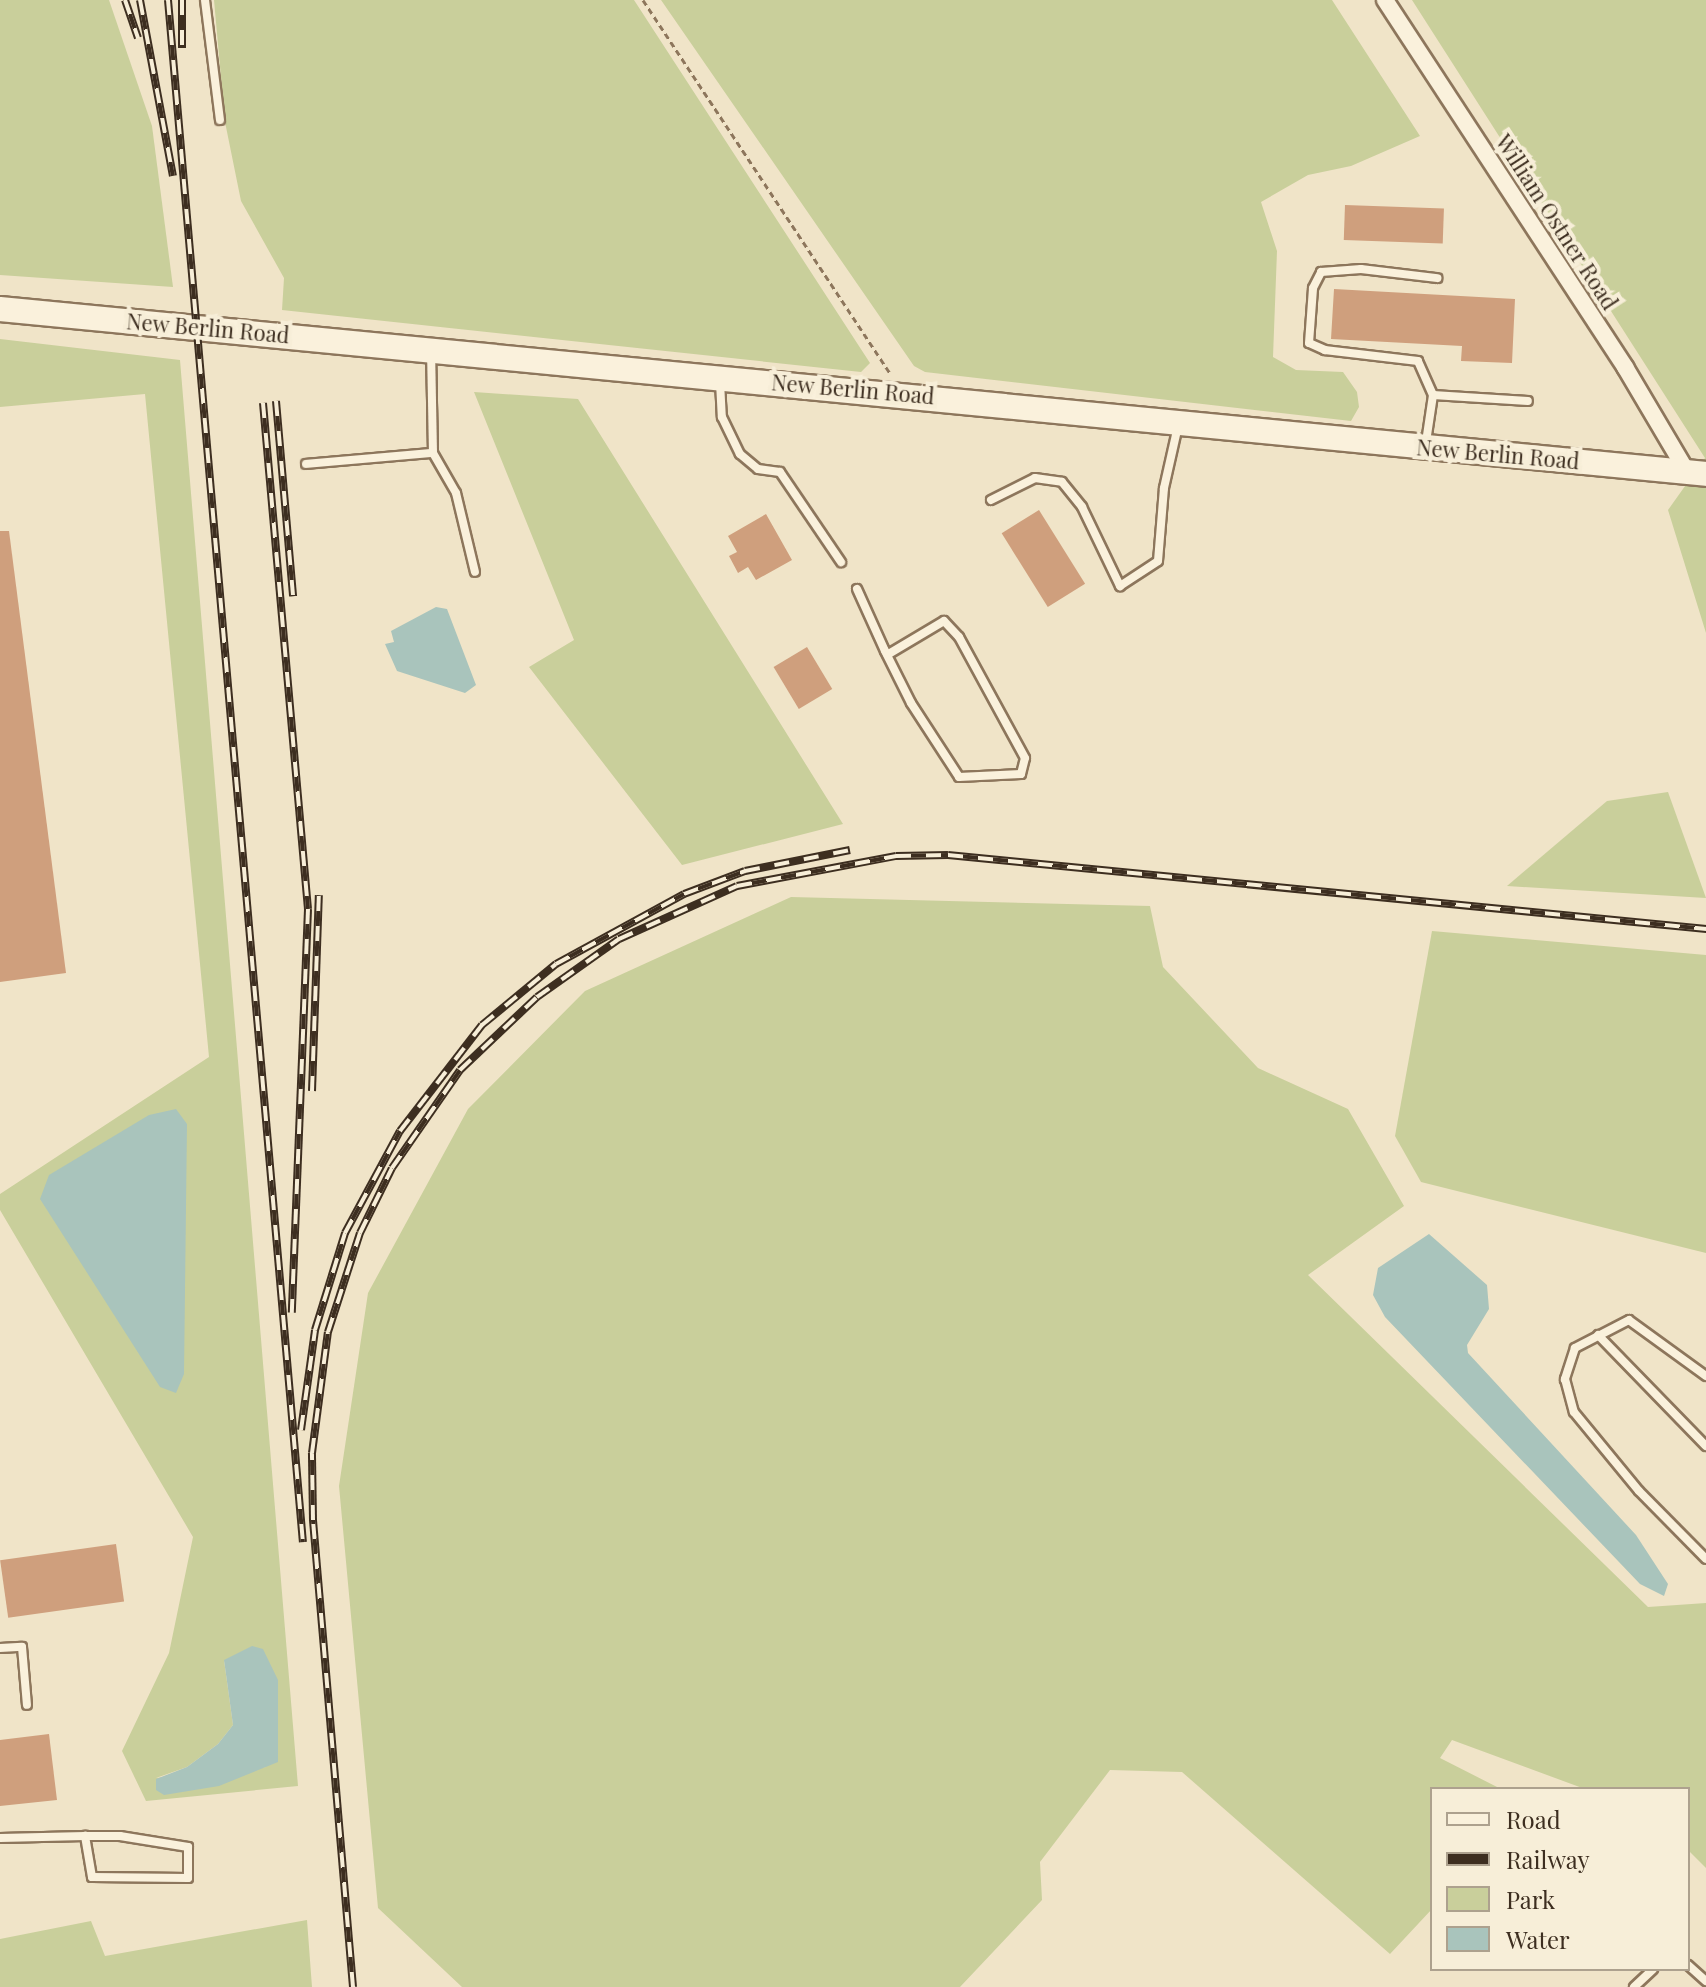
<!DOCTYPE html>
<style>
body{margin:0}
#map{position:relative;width:1706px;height:1987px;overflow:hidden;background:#f0e4c8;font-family:"Playfair Display",serif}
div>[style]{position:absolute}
.green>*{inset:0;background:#c9cf9b}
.water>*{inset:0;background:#a9c4bc}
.building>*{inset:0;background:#cf9f7d;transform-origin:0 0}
.path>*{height:3px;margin-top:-1.5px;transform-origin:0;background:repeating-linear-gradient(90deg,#8d765c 0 6px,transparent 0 10px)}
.roads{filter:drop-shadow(2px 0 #8d765c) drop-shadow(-2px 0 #8d765c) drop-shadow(0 2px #8d765c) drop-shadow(0 -2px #8d765c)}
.lane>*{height:8px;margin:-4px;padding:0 4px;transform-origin:4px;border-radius:4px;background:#faf1dc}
.street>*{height:16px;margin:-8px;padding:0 8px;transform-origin:8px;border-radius:8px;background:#faf1dc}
.secondary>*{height:24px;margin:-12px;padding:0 12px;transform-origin:12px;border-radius:12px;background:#faf1dc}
.rail>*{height:8px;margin-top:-4px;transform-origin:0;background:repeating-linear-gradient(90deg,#f7eed8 0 15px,#3d2e20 0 30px);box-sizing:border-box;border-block:2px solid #3d2e20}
span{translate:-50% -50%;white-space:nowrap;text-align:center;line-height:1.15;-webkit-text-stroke:8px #f7eed8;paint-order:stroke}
.street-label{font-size:22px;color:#3d2e20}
.legend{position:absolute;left:1430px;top:1787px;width:260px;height:184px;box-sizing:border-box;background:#f7eed8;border:2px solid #ada18e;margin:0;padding:10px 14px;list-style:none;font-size:24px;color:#3d2e20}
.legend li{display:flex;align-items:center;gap:16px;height:40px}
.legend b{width:40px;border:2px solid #ada18e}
</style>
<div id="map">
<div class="green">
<div style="clip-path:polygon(0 0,109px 0,152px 126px,173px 287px,0 275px)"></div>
<div style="clip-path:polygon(214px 0,634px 0,870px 363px,861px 372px,282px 310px,284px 278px,241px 201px,225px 122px)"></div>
<div style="clip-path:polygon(661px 0,1332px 0,1420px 136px,1351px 166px,1308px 175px,1261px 202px,1277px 251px,1273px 357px,1296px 370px,1343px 372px,1357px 392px,1359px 407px,1351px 421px,925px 372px,914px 366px)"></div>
<div style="clip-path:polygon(1412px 0,1706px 0,1706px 633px,1668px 510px,1705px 458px)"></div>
<div style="clip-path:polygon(evenodd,0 339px,180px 360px,298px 1786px,146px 1801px,122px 1751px,169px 1653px,193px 1537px,0 1210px,0 1194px,209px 1057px,145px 394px,0 407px,0 339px,224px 1660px,266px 1767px,156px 1778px,187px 1767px,218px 1744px,233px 1725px,224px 1660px)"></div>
<div style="clip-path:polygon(474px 392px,578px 399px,843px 824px,682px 865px,529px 667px,574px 640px)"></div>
<div style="clip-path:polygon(1668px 792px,1706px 898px,1507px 886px,1607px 801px)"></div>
<div style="clip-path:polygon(791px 897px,1150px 906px,1163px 967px,1258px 1068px,1348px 1109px,1404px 1206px,1308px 1275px,1648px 1607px,1706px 1603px,1706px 1868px,1688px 1850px,1688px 1789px,1585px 1789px,1452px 1740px,1440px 1758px,1501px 1789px,1432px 1789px,1432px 1909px,1390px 1954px,1182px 1772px,1110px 1770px,1040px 1862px,1042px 1900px,960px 1987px,462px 1987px,378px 1908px,339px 1486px,368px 1293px,468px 1109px,585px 991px)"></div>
<div style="clip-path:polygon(1432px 931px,1706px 955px,1706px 1253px,1421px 1182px,1395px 1136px)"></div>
<div style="clip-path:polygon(307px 1920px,312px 1987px,0 1987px,0 1939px,91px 1921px,105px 1956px)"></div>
</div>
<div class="water">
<div style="clip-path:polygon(436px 607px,447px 609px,476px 685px,465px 693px,397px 671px,385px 644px,394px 642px,391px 631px)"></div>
<div style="clip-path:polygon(176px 1109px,187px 1124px,184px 1374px,176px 1393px,160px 1387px,40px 1199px,49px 1175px,149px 1115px)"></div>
<div style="clip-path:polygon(1429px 1234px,1487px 1285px,1489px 1309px,1467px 1345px,1468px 1353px,1636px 1535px,1668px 1584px,1664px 1596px,1640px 1584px,1385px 1317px,1373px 1295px,1378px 1268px)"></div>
<div style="clip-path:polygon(252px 1646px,263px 1649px,278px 1680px,278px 1762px,219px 1786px,164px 1795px,156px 1790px,156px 1779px,187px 1767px,218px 1744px,233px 1725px,224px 1660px)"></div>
</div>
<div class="building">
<div style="left:1345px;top:205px;width:99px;height:35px;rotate:2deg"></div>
<div style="clip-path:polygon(1334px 289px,1515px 299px,1512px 363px,1461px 361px,1462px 346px,1331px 339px)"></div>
<div style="left:1039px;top:510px;width:87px;height:44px;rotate:58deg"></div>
<div style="clip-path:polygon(766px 514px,792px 560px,756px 580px,748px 567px,738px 573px,729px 556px,737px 552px,728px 536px)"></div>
<div style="clip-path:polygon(0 531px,9px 531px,66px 973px,0 982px)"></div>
<div style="left:807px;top:647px;width:49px;height:39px;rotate:59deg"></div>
<div style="left:116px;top:1544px;width:58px;height:117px;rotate:82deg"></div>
<div style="clip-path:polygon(49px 1734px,57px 1800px,0 1806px,0 1740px)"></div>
</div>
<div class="path">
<div style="left:643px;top:0;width:447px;rotate:56.5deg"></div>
</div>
<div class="roads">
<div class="lane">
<div style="left:205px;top:0;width:121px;rotate:82.9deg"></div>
<div style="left:720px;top:382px;width:35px;rotate:87deg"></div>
<div style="left:722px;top:417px;width:41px;rotate:64.1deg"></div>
<div style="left:740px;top:454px;width:23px;rotate:40deg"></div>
<div style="left:758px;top:469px;width:22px;rotate:8deg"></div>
<div style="left:780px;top:472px;width:109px;rotate:55.9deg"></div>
<div style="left:1433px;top:395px;width:95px;rotate:3.6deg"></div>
<div style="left:1426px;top:442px;width:48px;rotate:-81.5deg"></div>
<div style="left:1433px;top:395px;width:37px;rotate:-114deg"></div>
<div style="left:1418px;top:361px;width:94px;rotate:-173.3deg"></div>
<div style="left:1325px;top:350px;width:17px;rotate:-156deg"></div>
<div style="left:1309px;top:343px;width:55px;rotate:-85.8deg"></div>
<div style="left:1313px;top:288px;width:18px;rotate:-63deg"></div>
<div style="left:1321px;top:272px;width:40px;rotate:-4.3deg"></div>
<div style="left:1361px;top:269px;width:77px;rotate:6.8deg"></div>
<div style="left:433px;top:453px;width:46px;rotate:60.1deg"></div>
<div style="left:456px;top:493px;width:81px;rotate:76.5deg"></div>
<div style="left:306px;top:464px;width:127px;rotate:-5deg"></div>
<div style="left:433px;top:453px;width:100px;rotate:-91.1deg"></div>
<div style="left:991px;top:500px;width:49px;rotate:-26.6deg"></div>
<div style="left:1035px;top:478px;width:27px;rotate:8deg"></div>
<div style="left:1062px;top:482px;width:32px;rotate:51deg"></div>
<div style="left:1082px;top:507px;width:88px;rotate:64.3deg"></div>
<div style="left:1120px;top:586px;width:45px;rotate:-33.3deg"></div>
<div style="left:1158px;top:561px;width:73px;rotate:-85.3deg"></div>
<div style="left:1164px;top:488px;width:64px;rotate:-77.3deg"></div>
<div style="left:857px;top:589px;width:68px;rotate:65.7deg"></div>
<div style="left:885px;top:651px;width:58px;rotate:63.4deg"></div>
<div style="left:911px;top:703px;width:88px;rotate:57deg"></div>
<div style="left:959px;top:777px;width:62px;rotate:-2.8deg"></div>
<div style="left:1021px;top:774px;width:16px;rotate:-76deg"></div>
<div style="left:1025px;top:758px;width:138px;rotate:-118.6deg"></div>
<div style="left:959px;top:637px;width:22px;rotate:-133deg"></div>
<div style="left:944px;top:621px;width:66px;rotate:149.2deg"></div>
<div style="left:1598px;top:1335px;width:155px;rotate:45.8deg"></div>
<div style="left:1706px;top:1376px;width:95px;rotate:-144deg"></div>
<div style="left:1629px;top:1320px;width:61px;rotate:152.6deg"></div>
<div style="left:1575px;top:1348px;width:33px;rotate:108deg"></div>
<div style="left:1565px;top:1379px;width:34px;rotate:75deg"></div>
<div style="left:1574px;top:1412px;width:102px;rotate:50.6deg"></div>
<div style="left:1639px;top:1491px;width:95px;rotate:45.4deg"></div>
<div style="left:0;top:1648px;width:22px;rotate:-3deg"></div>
<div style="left:22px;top:1647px;width:58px;rotate:85.1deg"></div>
<div style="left:0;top:1838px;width:85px;rotate:-1.3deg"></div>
<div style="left:85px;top:1836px;width:35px"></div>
<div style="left:120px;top:1836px;width:69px;rotate:9.2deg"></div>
<div style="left:188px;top:1847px;width:31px;rotate:90deg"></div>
<div style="left:188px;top:1878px;width:96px;rotate:-179.4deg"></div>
<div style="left:92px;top:1877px;width:42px;rotate:-99.7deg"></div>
<div style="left:1688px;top:1965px;width:24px;rotate:42deg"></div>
<div style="left:1634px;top:1987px;width:26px;rotate:-43deg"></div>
</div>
<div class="street">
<div style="left:1385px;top:0;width:439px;rotate:56.8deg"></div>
<div style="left:1625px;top:367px;width:122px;rotate:59.4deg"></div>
</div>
<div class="secondary">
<div style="left:0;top:309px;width:1714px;rotate:5.52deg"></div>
</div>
</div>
<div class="rail">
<div style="left:125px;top:0;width:40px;rotate:71.1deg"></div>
<div style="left:140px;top:0;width:179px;rotate:79.4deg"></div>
<div style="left:168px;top:0;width:1548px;rotate:85deg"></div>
<div style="left:182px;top:0;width:48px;rotate:90deg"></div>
<div style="left:276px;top:401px;width:196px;rotate:85deg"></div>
<div style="left:263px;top:403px;width:508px;rotate:84.92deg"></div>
<div style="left:308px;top:909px;width:404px;rotate:92.3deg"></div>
<div style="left:312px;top:1091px;width:196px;rotate:-88deg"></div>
<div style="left:301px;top:1430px;width:101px;rotate:-82deg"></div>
<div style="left:315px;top:1330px;width:102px;rotate:-72.8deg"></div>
<div style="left:345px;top:1233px;width:116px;rotate:-61.7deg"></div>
<div style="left:400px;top:1131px;width:134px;rotate:-52.3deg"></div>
<div style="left:482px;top:1025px;width:96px;rotate:-39.5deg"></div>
<div style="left:556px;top:964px;width:146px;rotate:-28.7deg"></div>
<div style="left:684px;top:894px;width:65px;rotate:-20.7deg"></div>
<div style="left:745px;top:871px;width:107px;rotate:-11.3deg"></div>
<div style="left:353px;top:1987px;width:469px;rotate:-94.9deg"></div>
<div style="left:313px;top:1520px;width:67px;rotate:-90.9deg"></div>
<div style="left:312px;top:1453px;width:122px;rotate:-82.5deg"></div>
<div style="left:328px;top:1332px;width:104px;rotate:-72.1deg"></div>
<div style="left:360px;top:1233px;width:72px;rotate:-63.8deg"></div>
<div style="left:392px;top:1168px;width:119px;rotate:-55.2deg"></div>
<div style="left:460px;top:1070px;width:106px;rotate:-43.5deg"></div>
<div style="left:537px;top:997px;width:100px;rotate:-35.3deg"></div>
<div style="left:619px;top:939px;width:129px;rotate:-24.2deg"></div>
<div style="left:737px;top:886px;width:162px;rotate:-10.7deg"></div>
<div style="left:896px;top:856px;width:52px;rotate:-1.1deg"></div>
<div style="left:948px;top:855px;width:762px;rotate:5.58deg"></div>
</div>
<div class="street-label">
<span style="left:1557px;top:222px;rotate:57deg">William Ostner Road</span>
<span style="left:208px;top:328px;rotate:5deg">New Berlin Road</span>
<span style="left:853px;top:389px;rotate:5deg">New Berlin Road</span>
<span style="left:1498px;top:454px;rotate:5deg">New Berlin Road</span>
</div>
<ul class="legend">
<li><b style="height:10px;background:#faf1dc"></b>Road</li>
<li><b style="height:10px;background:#3d2e20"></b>Railway</li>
<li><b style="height:22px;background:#c9cf9b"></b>Park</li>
<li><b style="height:22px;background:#a9c4bc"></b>Water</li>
</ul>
</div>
